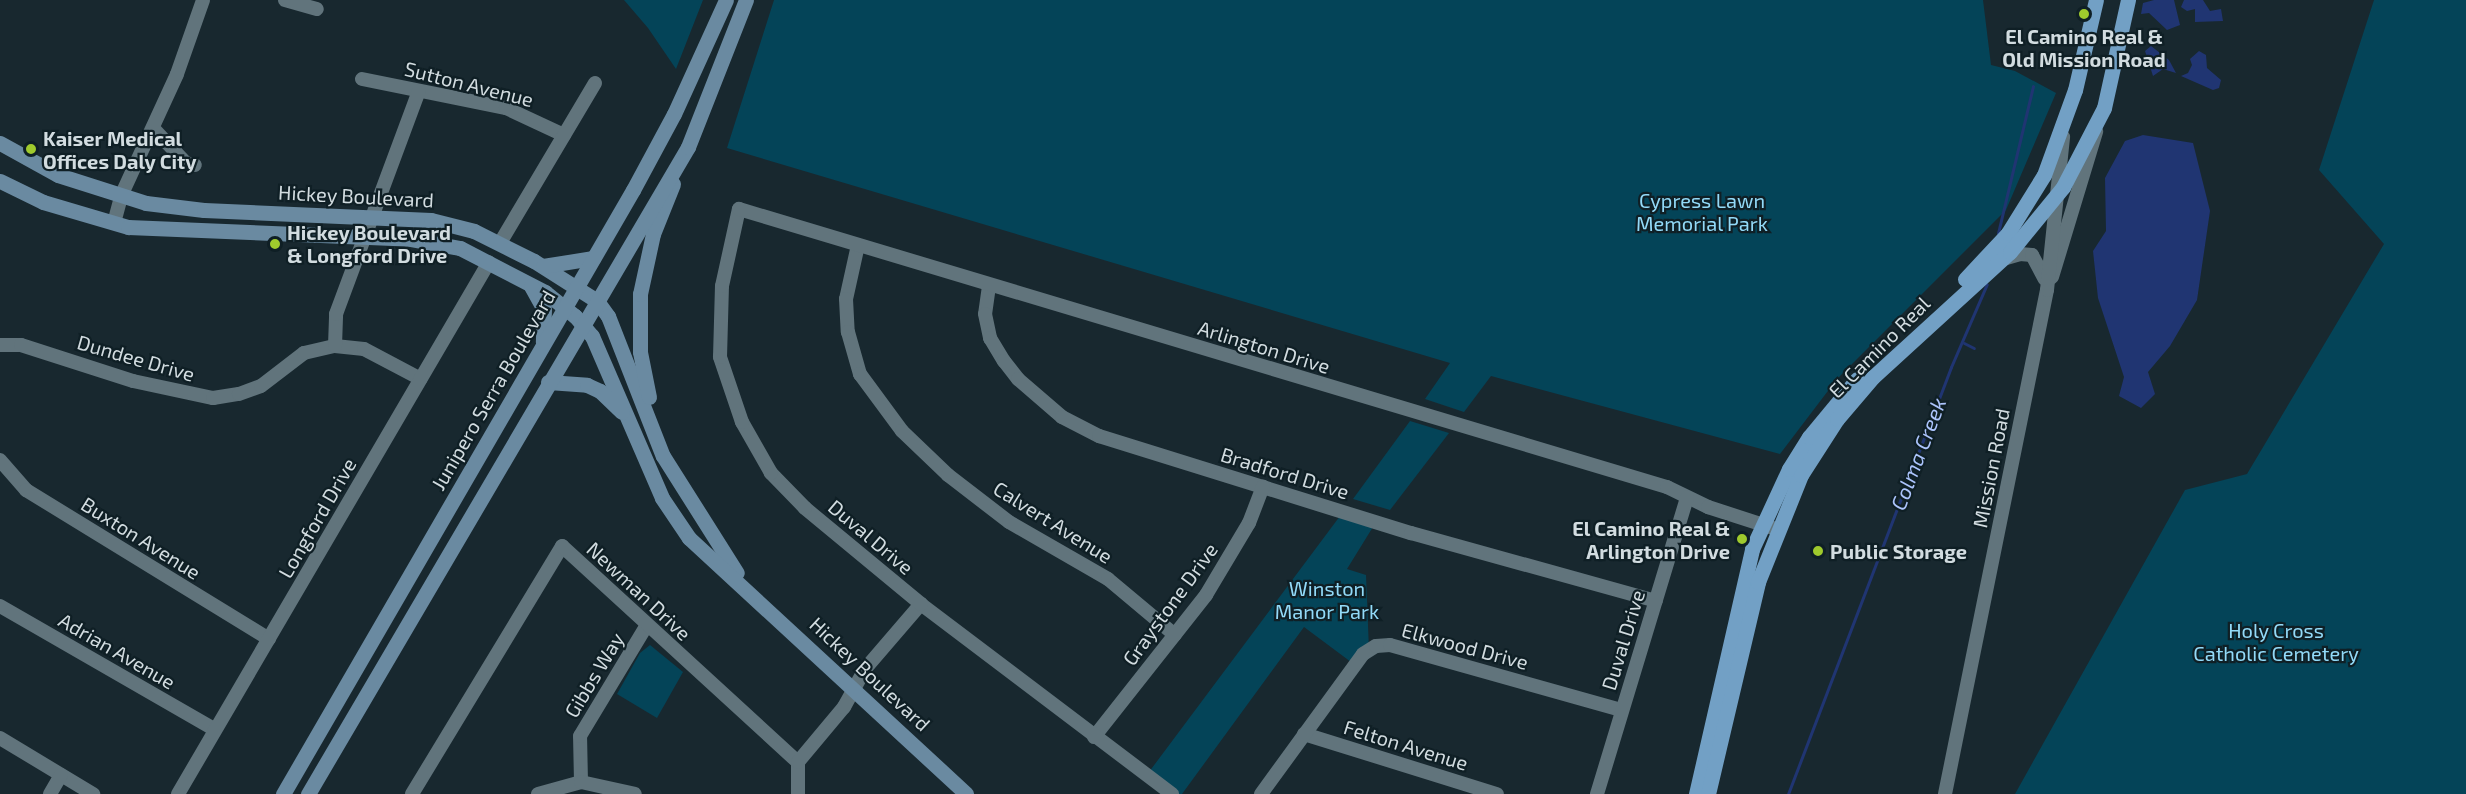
<!DOCTYPE html>
<style>
body{margin:0}
#map{position:relative;width:2466px;height:794px;overflow:hidden;background:#18282f;font-family:"Exo 2",sans-serif}
div>[style]{position:absolute}
.green>*{inset:0;background:#044458}
.water>*{inset:0;background:#203572}
.stream>*{height:3px;margin:-1.5px;padding:0 1.5px;transform-origin:1.5px;border-radius:1.5px;background:#203572}
.street>*{height:14px;margin:-7px;padding:0 7px;transform-origin:7px;border-radius:7px;background:#61747c}
.secondary>*{height:15px;margin:-7.5px;padding:0 7.5px;transform-origin:7.5px;border-radius:7.5px;background:#6a8aa1}
.primary>*{height:15px;margin:-7.5px;padding:0 7.5px;transform-origin:7.5px;border-radius:7.5px;background:#72a0c5}
.dots>*{width:16px;height:16px;translate:-50% -50%;box-sizing:border-box;border:3px solid #0f1f25;border-radius:50%}
span{translate:-50% -50%;white-space:nowrap;text-align:center;line-height:1.15;-webkit-text-stroke:4.5px #0f1f25;paint-order:stroke}
.poi-label{font-size:20px;color:#d2dce0;font-weight:700}
.left{translate:0 -50%;text-align:left}
.right{translate:-100% -50%;text-align:right}
.street-label{font-size:20px;color:#d2dce0}
.park-label{font-size:20px;color:#92daf8}
.water-label{font-size:21px;color:#acc4fc;font-style:italic}
</style>
<div id="map">
<div class="green">
<div style="clip-path:polygon(624px 0,703px 0,676px 69px,648px 28px)"></div>
<div style="clip-path:polygon(774px 0,1983px 0,1991px 65px,2015px 71px,2056px 93px,2006px 210px,1837px 379px,1780px 454px,1491px 376px,1464px 412px,1425px 399px,1450px 363px,727px 148px)"></div>
<div style="clip-path:polygon(2374px 0,2466px 0,2466px 794px,2015px 794px,2185px 490px,2247px 474px,2384px 244px,2319px 170px)"></div>
<div style="clip-path:polygon(1410px 421px,1449px 433px,1390px 510px,1353px 499px)"></div>
<div style="clip-path:polygon(1343px 512px,1376px 522px,1347px 569px,1366px 575px,1369px 650px,1355px 665px,1304px 627px,1182px 794px,1172px 794px,1146px 776px)"></div>
<div style="clip-path:polygon(650px 645px,683px 672px,657px 718px,617px 694px,640px 653px)"></div>
</div>
<div class="water">
<div style="clip-path:polygon(2154px 0,2174px 0,2180px 25px,2167px 30px,2149px 13px,2141px 14px,2143px 3px)"></div>
<div style="clip-path:polygon(2184px 0,2203px 0,2210px 11px,2221px 9px,2223px 21px,2195px 22px,2195px 9px,2187px 11px,2181px 7px)"></div>
<div style="clip-path:polygon(2151px 46px,2169px 60px,2176px 73px,2163px 69px,2153px 76px,2145px 51px)"></div>
<div style="clip-path:polygon(2199px 51px,2206px 55px,2207px 68px,2221px 80px,2219px 88px,2213px 90px,2181px 76px,2188px 73px,2192px 65px,2190px 59px)"></div>
<div style="clip-path:polygon(2143px 135px,2193px 143px,2210px 211px,2197px 300px,2170px 346px,2148px 372px,2155px 394px,2141px 408px,2119px 396px,2124px 377px,2098px 298px,2093px 251px,2106px 231px,2105px 178px,2125px 141px)"></div>
</div>
<div class="stream">
<div style="left:1998px;top:233px;width:151px;rotate:-76.6deg"></div>
<div style="left:1964px;top:343px;width:11px;rotate:27deg"></div>
<div style="left:1788px;top:794px;width:457px;rotate:-69.1deg"></div>
<div style="left:1951px;top:367px;width:90px;rotate:-66.6deg"></div>
</div>
<div class="street">
<div style="left:285px;top:0;width:33px;rotate:16deg"></div>
<div style="left:362px;top:79px;width:147px;rotate:11.4deg"></div>
<div style="left:506px;top:108px;width:64px;rotate:25deg"></div>
<div style="left:153px;top:128px;width:48px;rotate:46.7deg"></div>
<div style="left:186px;top:163px;width:9px;rotate:13deg"></div>
<div style="left:114px;top:223px;width:28px;rotate:-75deg"></div>
<div style="left:121px;top:196px;width:134px;rotate:-65.3deg"></div>
<div style="left:177px;top:74px;width:78px;rotate:-70.6deg"></div>
<div style="left:500px;top:243px;width:186px;rotate:-59.3deg"></div>
<div style="left:858px;top:245px;width:55px;rotate:102.5deg"></div>
<div style="left:846px;top:299px;width:33px;rotate:87deg"></div>
<div style="left:848px;top:332px;width:44px;rotate:74.1deg"></div>
<div style="left:860px;top:374px;width:71px;rotate:53.6deg"></div>
<div style="left:902px;top:431px;width:64px;rotate:43.7deg"></div>
<div style="left:948px;top:475px;width:77px;rotate:37.6deg"></div>
<div style="left:1009px;top:522px;width:114px;rotate:29.9deg"></div>
<div style="left:1108px;top:579px;width:87px;rotate:39.9deg"></div>
<div style="left:2003px;top:259px;width:18px;rotate:-16deg"></div>
<div style="left:2020px;top:254px;width:12px;rotate:5deg"></div>
<div style="left:2032px;top:255px;width:27px;rotate:62deg"></div>
<div style="left:2052px;top:277px;width:152px;rotate:-73.1deg"></div>
<div style="left:989px;top:286px;width:28px;rotate:98deg"></div>
<div style="left:985px;top:314px;width:25px;rotate:78deg"></div>
<div style="left:990px;top:338px;width:27px;rotate:59deg"></div>
<div style="left:1004px;top:361px;width:23px;rotate:52deg"></div>
<div style="left:1018px;top:379px;width:58px;rotate:40.8deg"></div>
<div style="left:1062px;top:417px;width:42px;rotate:27.2deg"></div>
<div style="left:1099px;top:436px;width:327px;rotate:17.3deg"></div>
<div style="left:1411px;top:533px;width:254px;rotate:15.5deg"></div>
<div style="left:0;top:345px;width:21px"></div>
<div style="left:21px;top:345px;width:118px;rotate:17.8deg"></div>
<div style="left:133px;top:381px;width:82px;rotate:12deg"></div>
<div style="left:213px;top:398px;width:26px;rotate:-9deg"></div>
<div style="left:239px;top:394px;width:23px;rotate:-20deg"></div>
<div style="left:261px;top:386px;width:54px;rotate:-37.5deg"></div>
<div style="left:304px;top:353px;width:32px;rotate:-13deg"></div>
<div style="left:335px;top:346px;width:29px;rotate:6deg"></div>
<div style="left:364px;top:349px;width:64px;rotate:27.8deg"></div>
<div style="left:335px;top:346px;width:32px;rotate:-88deg"></div>
<div style="left:336px;top:314px;width:238px;rotate:-69.6deg"></div>
<div style="left:0;top:460px;width:40px;rotate:49deg"></div>
<div style="left:26px;top:490px;width:285px;rotate:31.5deg"></div>
<div style="left:0;top:606px;width:247px;rotate:29.9deg"></div>
<div style="left:1304px;top:734px;width:202px;rotate:17.3deg"></div>
<div style="left:1094px;top:737px;width:181px;rotate:-51.7deg"></div>
<div style="left:1206px;top:595px;width:84px;rotate:-59.2deg"></div>
<div style="left:1249px;top:523px;width:39px;rotate:-69deg"></div>
<div style="left:0;top:738px;width:109px;rotate:31.1deg"></div>
<div style="left:581px;top:782px;width:46px;rotate:-91.2deg"></div>
<div style="left:580px;top:736px;width:130px;rotate:-58.9deg"></div>
<div style="left:50px;top:794px;width:22px;rotate:-60deg"></div>
<div style="left:178px;top:794px;width:616px;rotate:-59.69deg"></div>
<div style="left:412px;top:794px;width:290px;rotate:-58.8deg"></div>
<div style="left:562px;top:546px;width:320px;rotate:42.5deg"></div>
<div style="left:538px;top:794px;width:45px;rotate:-15.6deg"></div>
<div style="left:581px;top:782px;width:55px;rotate:12.5deg"></div>
<div style="left:798px;top:794px;width:32px;rotate:-90deg"></div>
<div style="left:798px;top:762px;width:72px;rotate:-50.1deg"></div>
<div style="left:844px;top:707px;width:43px;rotate:-61.1deg"></div>
<div style="left:865px;top:669px;width:86px;rotate:-49.3deg"></div>
<div style="left:1172px;top:794px;width:315px;rotate:-142.9deg"></div>
<div style="left:921px;top:604px;width:151px;rotate:-140.4deg"></div>
<div style="left:805px;top:508px;width:49px;rotate:-134.2deg"></div>
<div style="left:771px;top:473px;width:59px;rotate:-119.6deg"></div>
<div style="left:742px;top:422px;width:69px;rotate:-108.7deg"></div>
<div style="left:720px;top:357px;width:71px;rotate:-88.4deg"></div>
<div style="left:722px;top:286px;width:79px;rotate:-77.6deg"></div>
<div style="left:739px;top:209px;width:969px;rotate:16.68deg"></div>
<div style="left:1667px;top:487px;width:46px;rotate:26deg"></div>
<div style="left:1708px;top:507px;width:71px;rotate:17.9deg"></div>
<div style="left:1261px;top:794px;width:173px;rotate:-53.9deg"></div>
<div style="left:1363px;top:654px;width:15px;rotate:-32deg"></div>
<div style="left:1376px;top:646px;width:14px;rotate:-4deg"></div>
<div style="left:1390px;top:645px;width:241px;rotate:15.7deg"></div>
<div style="left:1597px;top:794px;width:310px;rotate:-73.1deg"></div>
<div style="left:1945px;top:794px;width:514px;rotate:-78.56deg"></div>
<div style="left:2047px;top:290px;width:154px;rotate:-84deg"></div>
</div>
<div class="secondary">
<div style="left:0;top:143px;width:66px;rotate:28.9deg"></div>
<div style="left:58px;top:175px;width:92px;rotate:17.7deg"></div>
<div style="left:146px;top:203px;width:58px;rotate:6.9deg"></div>
<div style="left:204px;top:210px;width:227px;rotate:2.5deg"></div>
<div style="left:431px;top:220px;width:44px;rotate:14.3deg"></div>
<div style="left:474px;top:231px;width:67px;rotate:26.6deg"></div>
<div style="left:534px;top:261px;width:75px;rotate:32.4deg"></div>
<div style="left:597px;top:301px;width:19px;rotate:54deg"></div>
<div style="left:608px;top:316px;width:150px;rotate:68.6deg"></div>
<div style="left:663px;top:456px;width:138px;rotate:57.7deg"></div>
<div style="left:0;top:181px;width:48px;rotate:26deg"></div>
<div style="left:43px;top:202px;width:89px;rotate:16.4deg"></div>
<div style="left:128px;top:227px;width:283px;rotate:2.4deg"></div>
<div style="left:411px;top:239px;width:50px;rotate:10.4deg"></div>
<div style="left:460px;top:248px;width:96px;rotate:27.4deg"></div>
<div style="left:545px;top:292px;width:38px;rotate:39deg"></div>
<div style="left:575px;top:316px;width:26px;rotate:50deg"></div>
<div style="left:592px;top:336px;width:176px;rotate:66.6deg"></div>
<div style="left:662px;top:498px;width:48px;rotate:56deg"></div>
<div style="left:689px;top:538px;width:377px;rotate:42.7deg"></div>
<div style="left:543px;top:266px;width:51px;rotate:-9.1deg"></div>
<div style="left:531px;top:286px;width:26px;rotate:61deg"></div>
<div style="left:544px;top:309px;width:33px;rotate:92deg"></div>
<div style="left:548px;top:382px;width:39px;rotate:4deg"></div>
<div style="left:587px;top:385px;width:14px;rotate:25deg"></div>
<div style="left:600px;top:391px;width:30px;rotate:44deg"></div>
<div style="left:649px;top:397px;width:46px;rotate:-101.3deg"></div>
<div style="left:640px;top:352px;width:58px;rotate:-90deg"></div>
<div style="left:640px;top:294px;width:61px;rotate:-77.8deg"></div>
<div style="left:653px;top:234px;width:54px;rotate:-68.2deg"></div>
<div style="left:283px;top:794px;width:698px;rotate:-59.91deg"></div>
<div style="left:633px;top:190px;width:86px;rotate:-61.7deg"></div>
<div style="left:674px;top:114px;width:125px;rotate:-65.5deg"></div>
<div style="left:308px;top:794px;width:750px;rotate:-59.57deg"></div>
<div style="left:688px;top:147px;width:158px;rotate:-68.5deg"></div>
</div>
<div class="primary">
<div style="left:1965px;top:279px;width:63px;rotate:-46.9deg"></div>
<div style="left:2008px;top:233px;width:68px;rotate:-58.2deg"></div>
<div style="left:2044px;top:175px;width:90px;rotate:-70deg"></div>
<div style="left:2075px;top:90px;width:92px;rotate:-76.9deg"></div>
<div style="left:1696px;top:794px;width:251px;rotate:-77.1deg"></div>
<div style="left:1752px;top:549px;width:88px;rotate:-65.2deg"></div>
<div style="left:1789px;top:469px;width:38px;rotate:-58deg"></div>
<div style="left:1809px;top:437px;width:75px;rotate:-50.4deg"></div>
<div style="left:1708px;top:794px;width:218px;rotate:-76.7deg"></div>
<div style="left:1758px;top:582px;width:115px;rotate:-68.1deg"></div>
<div style="left:1801px;top:475px;width:67px;rotate:-57.3deg"></div>
<div style="left:1837px;top:419px;width:55px;rotate:-49.4deg"></div>
<div style="left:1873px;top:377px;width:185px;rotate:-42.4deg"></div>
<div style="left:2010px;top:252px;width:84px;rotate:-50.8deg"></div>
<div style="left:2063px;top:187px;width:89px;rotate:-62.6deg"></div>
<div style="left:2104px;top:108px;width:111px;rotate:-77.5deg"></div>
</div>
<div class="dots">
<div style="left:2084px;top:14px;background:#9fca2d"></div>
<div style="left:31px;top:149px;background:#9fca2d"></div>
<div style="left:275px;top:244px;background:#9fca2d"></div>
<div style="left:1742px;top:539px;background:#9fca2d"></div>
<div style="left:1818px;top:551px;background:#9fca2d"></div>
</div>
<div class="poi-label">
<span style="left:2084px;top:48px">El Camino Real &amp;<br>Old Mission Road</span>
<span class="left" style="left:43px;top:150px">Kaiser Medical<br>Offices Daly City</span>
<span class="left" style="left:287px;top:244px">Hickey Boulevard<br>&amp; Longford Drive</span>
<span class="right" style="left:1730px;top:540px">El Camino Real &amp;<br>Arlington Drive</span>
<span class="left" style="left:1830px;top:551px">Public Storage</span>
</div>
<div class="street-label">
<span style="left:469px;top:84px;rotate:14deg">Sutton Avenue</span>
<span style="left:356px;top:196px;rotate:3deg">Hickey Boulevard</span>
<span style="left:1264px;top:347px;rotate:17deg">Arlington Drive</span>
<span style="left:1879px;top:347px;rotate:-45deg">El Camino Real</span>
<span style="left:136px;top:358px;rotate:16deg">Dundee Drive</span>
<span style="left:493px;top:390px;rotate:-60deg">Junipero Serra Boulevard</span>
<span style="left:1991px;top:468px;rotate:-79deg">Mission Road</span>
<span style="left:1285px;top:473px;rotate:17deg">Bradford Drive</span>
<span style="left:317px;top:518px;rotate:-60deg">Longford Drive</span>
<span style="left:1053px;top:522px;rotate:32deg">Calvert Avenue</span>
<span style="left:871px;top:537px;rotate:40deg">Duval Drive</span>
<span style="left:141px;top:538px;rotate:32deg">Buxton Avenue</span>
<span style="left:639px;top:591px;rotate:43deg">Newman Drive</span>
<span style="left:1170px;top:604px;rotate:-54deg">Graystone Drive</span>
<span style="left:1623px;top:640px;rotate:-73deg">Duval Drive</span>
<span style="left:1465px;top:646px;rotate:15deg">Elkwood Drive</span>
<span style="left:117px;top:651px;rotate:30deg">Adrian Avenue</span>
<span style="left:870px;top:674px;rotate:43deg">Hickey Boulevard</span>
<span style="left:594px;top:675px;rotate:-59deg">Gibbs Way</span>
<span style="left:1406px;top:745px;rotate:17deg">Felton Avenue</span>
</div>
<div class="park-label">
<span style="left:1702px;top:212px">Cypress Lawn<br>Memorial Park</span>
<span style="left:1327px;top:600px">Winston<br>Manor Park</span>
<span style="left:2276px;top:642px">Holy Cross<br>Catholic Cemetery</span>
</div>
<div class="water-label">
<span style="left:1918px;top:454px;rotate:-69deg">Colma Creek</span>
</div>
</div>
